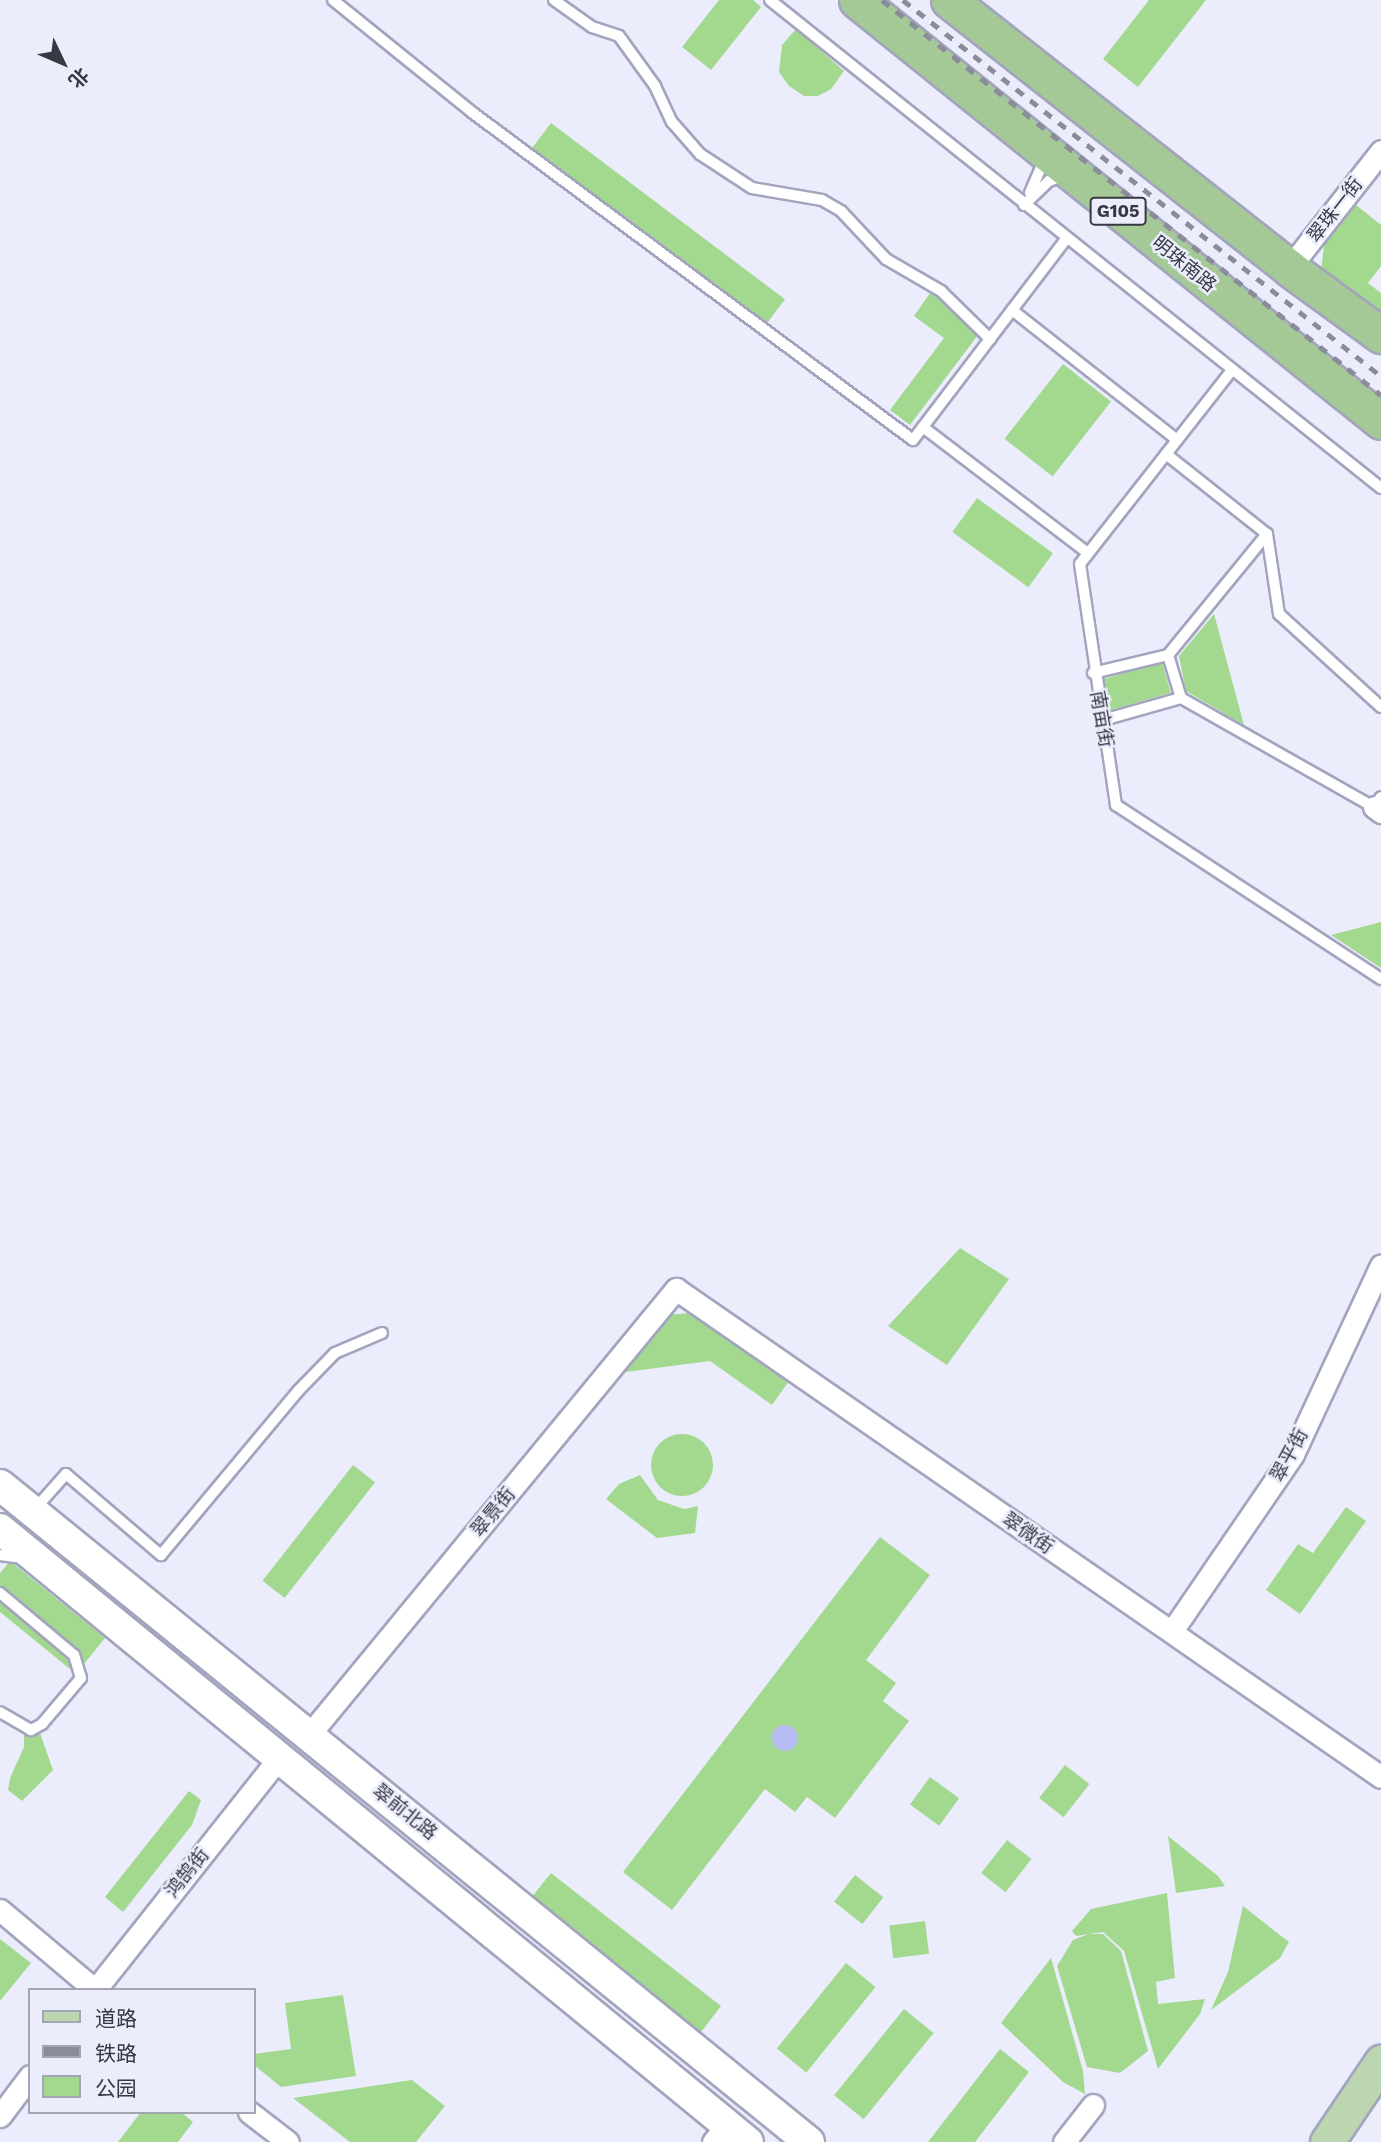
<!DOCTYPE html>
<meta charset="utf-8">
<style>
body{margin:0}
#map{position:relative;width:1381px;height:2142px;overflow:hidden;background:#ebedfd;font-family:"Work Sans","Noto Sans SC",sans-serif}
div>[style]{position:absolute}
.green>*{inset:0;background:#a3d98e;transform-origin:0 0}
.round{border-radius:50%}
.water>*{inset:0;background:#b7bdf2}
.roads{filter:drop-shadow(2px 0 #a2a5bd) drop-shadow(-2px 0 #a2a5bd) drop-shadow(0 2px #a2a5bd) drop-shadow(0 -2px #a2a5bd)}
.service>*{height:10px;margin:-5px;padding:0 5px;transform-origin:5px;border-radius:5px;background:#fff}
.minor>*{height:21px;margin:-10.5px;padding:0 10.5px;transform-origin:10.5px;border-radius:10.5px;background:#fff}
.secondary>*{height:30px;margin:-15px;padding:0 15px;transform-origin:15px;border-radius:15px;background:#fff}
.primary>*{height:33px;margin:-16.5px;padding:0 16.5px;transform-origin:16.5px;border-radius:16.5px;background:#bbd6b0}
.trunk>*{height:35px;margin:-17.5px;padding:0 17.5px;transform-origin:17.5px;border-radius:17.5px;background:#a4c896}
.rail>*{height:5px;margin-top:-2.5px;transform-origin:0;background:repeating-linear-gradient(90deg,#8b8c99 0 9px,transparent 0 18px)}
span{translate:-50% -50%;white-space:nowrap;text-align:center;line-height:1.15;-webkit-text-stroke:5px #ebedfd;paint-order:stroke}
.shield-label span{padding:2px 5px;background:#ebedfd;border:2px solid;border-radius:5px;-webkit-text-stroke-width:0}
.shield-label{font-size:18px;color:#373842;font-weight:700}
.street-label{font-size:19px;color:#373842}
.legend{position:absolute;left:28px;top:1988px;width:228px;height:126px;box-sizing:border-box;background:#ebedfd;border:2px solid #a3a5b2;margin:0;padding:9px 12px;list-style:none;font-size:21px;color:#373842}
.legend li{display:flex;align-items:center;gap:14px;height:35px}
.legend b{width:35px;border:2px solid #a3a5b2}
.north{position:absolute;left:28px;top:28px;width:70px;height:70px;-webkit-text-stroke:5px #ebedfd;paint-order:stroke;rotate:134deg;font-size:19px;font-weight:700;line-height:28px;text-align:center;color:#373842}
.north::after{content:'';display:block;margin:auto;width:24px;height:32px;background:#373842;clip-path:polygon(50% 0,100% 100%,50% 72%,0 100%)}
</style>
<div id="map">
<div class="green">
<div style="clip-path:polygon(719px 0,753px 0,761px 7px,711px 70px,682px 47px)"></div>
<div style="clip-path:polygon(1149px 0,1206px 0,1138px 87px,1103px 59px)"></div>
<div style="clip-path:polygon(796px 29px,844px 71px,831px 89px,818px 96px,804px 96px,789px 86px,779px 72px,782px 45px)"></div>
<div style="left:551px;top:123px;width:293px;height:33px;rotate:37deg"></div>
<div style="clip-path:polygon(1356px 205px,1381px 225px,1381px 266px,1368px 283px,1381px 293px,1381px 318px,1321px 272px,1324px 245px)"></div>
<div style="clip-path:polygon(932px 290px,978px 335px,910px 425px,890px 410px,944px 338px,914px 316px)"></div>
<div style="left:1063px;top:364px;width:61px;height:95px;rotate:38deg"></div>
<div style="left:977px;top:498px;width:94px;height:42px;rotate:36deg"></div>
<div style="clip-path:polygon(1214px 614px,1244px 725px,1186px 691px,1179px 656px)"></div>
<div style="left:1162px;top:662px;width:32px;height:64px;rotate:74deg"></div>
<div style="clip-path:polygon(1381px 922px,1381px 968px,1331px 935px)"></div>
<div style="clip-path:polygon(960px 1248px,1009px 1279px,947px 1365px,888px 1326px)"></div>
<div style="clip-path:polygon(691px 1313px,789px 1381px,772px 1405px,710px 1361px,618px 1373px,665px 1315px)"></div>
<div class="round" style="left:651px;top:1434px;width:62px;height:62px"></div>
<div style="left:353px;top:1465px;width:28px;height:147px;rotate:38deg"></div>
<div style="clip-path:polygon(640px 1475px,658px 1500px,684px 1509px,698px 1506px,695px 1533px,657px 1538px,606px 1499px,619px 1484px)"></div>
<div style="clip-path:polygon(1346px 1507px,1366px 1521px,1300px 1614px,1266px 1590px,1298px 1544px,1313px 1553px)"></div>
<div style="clip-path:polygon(880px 1537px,930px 1575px,866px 1660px,896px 1683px,883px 1701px,909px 1721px,835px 1818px,807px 1797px,795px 1812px,765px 1789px,672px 1910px,623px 1872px)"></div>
<div style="clip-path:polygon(10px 1561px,105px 1638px,76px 1674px,0 1612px,0 1573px)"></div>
<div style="clip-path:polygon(40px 1733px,53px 1770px,22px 1801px,8px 1790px,10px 1778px,24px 1747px,24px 1734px,31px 1737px)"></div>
<div style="left:1065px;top:1765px;width:31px;height:42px;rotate:38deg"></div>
<div style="left:930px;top:1777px;width:36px;height:34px;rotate:36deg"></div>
<div style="clip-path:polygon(189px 1791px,201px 1800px,192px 1825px,123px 1912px,105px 1897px)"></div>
<div style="clip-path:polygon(1168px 1836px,1218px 1876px,1225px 1886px,1176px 1893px)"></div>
<div style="left:1007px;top:1840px;width:31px;height:42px;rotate:38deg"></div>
<div style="clip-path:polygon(551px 1873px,721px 2006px,698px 2036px,531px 1898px)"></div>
<div style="left:855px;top:1875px;width:36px;height:34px;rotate:38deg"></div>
<div style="clip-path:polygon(1167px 1893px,1175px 1978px,1156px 1982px,1158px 2004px,1205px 1999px,1200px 2014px,1158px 2069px,1124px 1951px,1103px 1932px,1076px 1936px,1072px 1931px,1091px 1909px)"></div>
<div style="clip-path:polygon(1243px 1906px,1289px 1942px,1280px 1958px,1211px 2010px,1228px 1972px)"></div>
<div style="left:925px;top:1921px;width:33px;height:36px;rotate:83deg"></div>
<div style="clip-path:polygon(1089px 1934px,1103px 1934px,1121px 1951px,1148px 2051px,1120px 2073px,1087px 2067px,1057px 1966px,1073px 1940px)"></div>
<div style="clip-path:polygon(0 1939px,31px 1963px,0 2001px)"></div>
<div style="clip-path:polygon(1051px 1958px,1083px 2071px,1085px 2094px,1063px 2082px,1001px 2023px)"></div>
<div style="left:846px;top:1963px;width:38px;height:110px;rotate:39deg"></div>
<div style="clip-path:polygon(343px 1995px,356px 2076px,281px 2087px,254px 2065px,254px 2054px,291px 2049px,285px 2003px)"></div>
<div style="left:904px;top:2009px;width:38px;height:111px;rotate:39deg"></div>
<div style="clip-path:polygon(1000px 2049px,1029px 2072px,975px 2142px,928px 2142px)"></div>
<div style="clip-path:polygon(412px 2080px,445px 2106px,416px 2142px,350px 2142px,293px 2098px)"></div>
<div style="clip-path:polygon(141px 2112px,181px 2112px,193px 2122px,178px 2142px,118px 2142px)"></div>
</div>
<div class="water">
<div class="round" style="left:772px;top:1725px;width:26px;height:26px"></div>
</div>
<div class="roads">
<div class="service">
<div style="left:333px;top:0;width:180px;rotate:38.9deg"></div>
<div style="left:473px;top:113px;width:548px;rotate:36.62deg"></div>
<div style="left:913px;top:440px;width:253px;rotate:-52.7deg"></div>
<div style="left:554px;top:0;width:47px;rotate:35.4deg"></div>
<div style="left:592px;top:27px;width:28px;rotate:18deg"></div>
<div style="left:619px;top:36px;width:62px;rotate:54.2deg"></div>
<div style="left:655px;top:86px;width:40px;rotate:65deg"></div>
<div style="left:672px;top:122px;width:43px;rotate:48.8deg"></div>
<div style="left:700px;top:154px;width:62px;rotate:33.2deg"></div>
<div style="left:752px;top:188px;width:71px;rotate:9.7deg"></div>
<div style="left:822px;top:200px;width:22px;rotate:30deg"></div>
<div style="left:841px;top:211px;width:66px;rotate:46.8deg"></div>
<div style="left:886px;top:259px;width:64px;rotate:30.2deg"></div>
<div style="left:941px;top:291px;width:69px;rotate:44.4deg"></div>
<div style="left:770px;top:0;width:782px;rotate:38.61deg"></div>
<div style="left:1030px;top:193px;width:36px;rotate:-67deg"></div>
<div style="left:1024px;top:205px;width:35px;rotate:-44deg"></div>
<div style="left:1049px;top:181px;width:15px;rotate:-20deg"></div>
<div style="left:1012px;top:310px;width:210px;rotate:38.2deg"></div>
<div style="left:1232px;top:370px;width:246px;rotate:128.1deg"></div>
<div style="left:1080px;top:564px;width:244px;rotate:81.5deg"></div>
<div style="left:1116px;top:805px;width:317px;rotate:33.3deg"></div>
<div style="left:923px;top:427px;width:208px;rotate:37.4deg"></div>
<div style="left:1166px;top:454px;width:129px;rotate:38.4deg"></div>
<div style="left:1093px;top:673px;width:77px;rotate:-13.5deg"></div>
<div style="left:1381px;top:707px;width:138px;rotate:-137.6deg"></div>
<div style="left:1279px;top:614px;width:81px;rotate:-98.5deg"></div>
<div style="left:1267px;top:534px;width:156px;rotate:129.3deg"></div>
<div style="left:1168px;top:655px;width:45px;rotate:73.2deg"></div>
<div style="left:1181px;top:698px;width:222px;rotate:29.5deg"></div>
<div style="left:1374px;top:807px;width:12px;rotate:-55deg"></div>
<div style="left:1103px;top:720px;width:81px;rotate:-15.8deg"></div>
<div style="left:34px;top:1510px;width:48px;rotate:-48.4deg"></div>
<div style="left:66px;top:1474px;width:125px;rotate:40.5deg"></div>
<div style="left:161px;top:1555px;width:214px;rotate:-50.1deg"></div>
<div style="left:298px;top:1391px;width:53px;rotate:-45.8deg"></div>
<div style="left:335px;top:1353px;width:51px;rotate:-23.1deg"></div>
<div style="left:0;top:1555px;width:21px;rotate:8deg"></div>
<div style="left:0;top:1593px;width:97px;rotate:40deg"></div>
<div style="left:74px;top:1655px;width:24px;rotate:73deg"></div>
<div style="left:81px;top:1678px;width:60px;rotate:130.3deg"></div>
<div style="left:42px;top:1724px;width:13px;rotate:151deg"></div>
<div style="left:31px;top:1730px;width:36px;rotate:-150deg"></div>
</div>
<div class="minor">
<div style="left:1289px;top:268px;width:149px;rotate:-51.8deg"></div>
<div style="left:1374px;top:807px;width:9px;rotate:36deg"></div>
<div style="left:1172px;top:1631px;width:214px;rotate:-55.6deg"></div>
<div style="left:1293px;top:1454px;width:208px;rotate:-65deg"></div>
<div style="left:309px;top:1735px;width:578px;rotate:-50.55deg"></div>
<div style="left:676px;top:1289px;width:857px;rotate:34.69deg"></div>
<div style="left:0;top:1910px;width:124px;rotate:40.1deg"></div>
<div style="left:95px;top:1990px;width:298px;rotate:-51.6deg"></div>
<div style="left:249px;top:2112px;width:49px;rotate:37.6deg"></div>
<div style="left:0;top:2116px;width:50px;rotate:-53.1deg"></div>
<div style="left:713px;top:2142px;width:22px;rotate:-51deg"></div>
<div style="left:1064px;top:2142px;width:47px;rotate:-51.9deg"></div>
</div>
<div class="secondary">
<div style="left:0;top:1485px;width:1042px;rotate:39.08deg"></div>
<div style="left:0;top:1529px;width:967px;rotate:39.34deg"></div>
</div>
<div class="primary">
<div style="left:1327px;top:2142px;width:97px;rotate:-56deg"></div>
</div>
<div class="trunk">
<div style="left:857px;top:0;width:672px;rotate:38.78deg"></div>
<div style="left:949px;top:0;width:433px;rotate:38.2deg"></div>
<div style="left:1289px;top:268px;width:114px;rotate:36.1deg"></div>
</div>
</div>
<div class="rail">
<div style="left:882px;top:0;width:636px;rotate:38.36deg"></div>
<div style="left:903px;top:0;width:608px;rotate:38.19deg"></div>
</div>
<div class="shield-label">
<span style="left:1118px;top:211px">G105</span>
</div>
<div class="street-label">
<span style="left:1335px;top:210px;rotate:-52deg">翠珠一街</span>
<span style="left:1184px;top:264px;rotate:39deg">明珠南路</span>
<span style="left:1102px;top:719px;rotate:80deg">南亩街</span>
<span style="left:1289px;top:1455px;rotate:-62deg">翠平街</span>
<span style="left:493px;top:1512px;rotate:-51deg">翠景街</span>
<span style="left:1028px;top:1533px;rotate:34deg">翠微街</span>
<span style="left:405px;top:1812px;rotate:39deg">翠前北路</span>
<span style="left:187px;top:1873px;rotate:-52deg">鸿鹄街</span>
</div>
<ul class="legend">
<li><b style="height:9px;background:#bbd6b0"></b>道路</li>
<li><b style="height:9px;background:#8b8c99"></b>铁路</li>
<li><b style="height:19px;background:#a3d98e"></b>公园</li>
</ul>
<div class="north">北</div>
</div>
